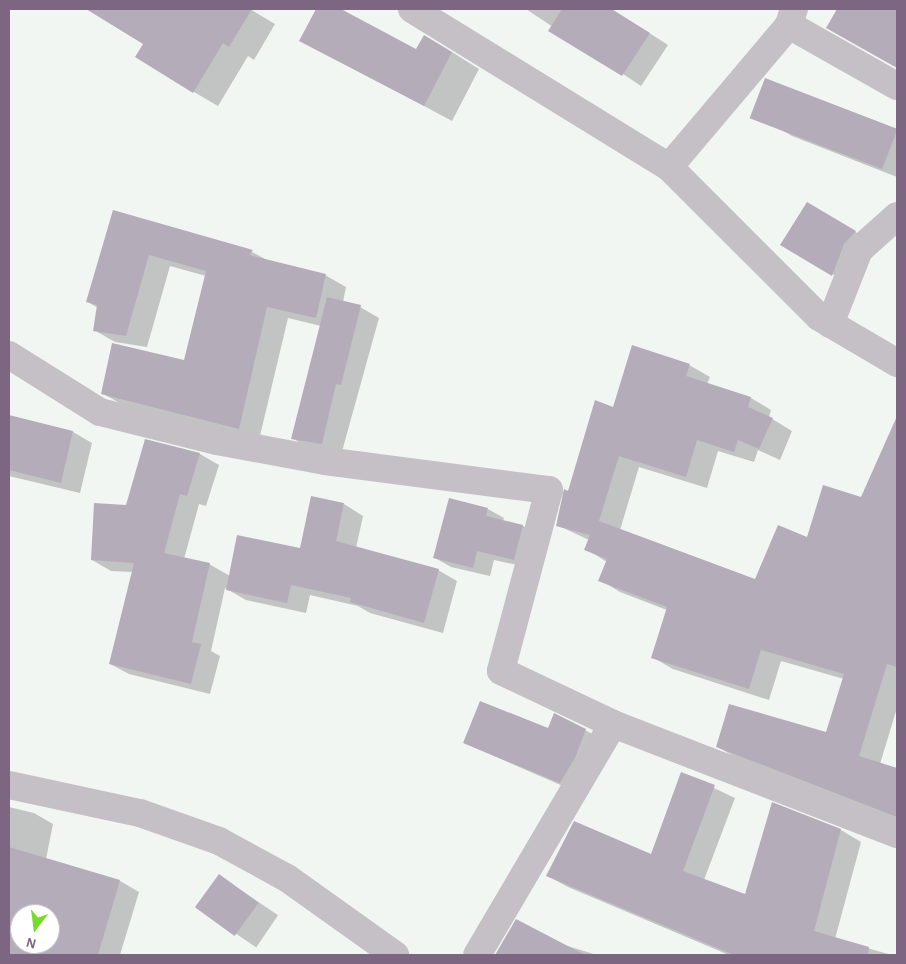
<!DOCTYPE html>
<style>
body{margin:0}
#map{position:relative;width:906px;height:964px;overflow:hidden;background:#f2f6f3;font-family:"Alegreya Sans",sans-serif}
div>[style]{position:absolute}
.shadow>*{inset:0;background:#0003;transform-origin:0 0}
.building>*{inset:0;background:#b5acb9;transform-origin:0 0}
.minor>*{height:28px;margin:-14px;padding:0 14px;transform-origin:14px;border-radius:14px;background:#c5bfc6}
span{translate:-50% -50%;white-space:nowrap;text-align:center;line-height:1.15;-webkit-text-stroke:5px #fff;paint-order:stroke}
.frame{position:absolute;inset:0;border:10px solid #7c6682;pointer-events:none}
.north{position:absolute;left:10px;top:904px;width:50px;height:50px;box-sizing:border-box;background:#fff;border:1px solid #cbc2cd;border-radius:50%;rotate:195deg;font-size:14px;font-weight:700;line-height:20px;text-align:center;color:#7c6682}
.north::after{content:'';display:block;margin:auto;width:18px;height:22px;background:#78d92f;clip-path:polygon(50% 0,100% 100%,50% 72%,0 100%)}
</style>
<div id="map">
<div class="shadow">
<div style="clip-path:polygon(88px 9px,250px 9px,275px 24px,254px 60px,248px 56px,218px 106px,194px 92px,145px 43px)"></div>
<div style="clip-path:polygon(318px 9px,338px 9px,417px 50px,452px 52px,479px 69px,452px 121px,301px 40px)"></div>
<div style="clip-path:polygon(526px 9px,612px 9px,668px 45px,641px 86px)"></div>
<div style="clip-path:polygon(839px 9px,897px 9px,897px 67px,828px 28px)"></div>
<div style="clip-path:polygon(793px 90px,897px 130px,897px 177px,792px 136px,773px 125px)"></div>
<div style="left:807px;top:204px;width:78px;height:48px;rotate:30deg"></div>
<div style="clip-path:polygon(113px 212px,252px 252px,269px 261px,325px 275px,346px 287px,343px 302px,360px 307px,379px 318px,341px 455px,311px 449px,292px 438px,321px 326px,288px 318px,259px 440px,123px 405px,102px 393px,185px 361px,206px 276px,170px 266px,147px 347px,115px 342px,94px 330px,98px 308px,88px 302px)"></div>
<div style="clip-path:polygon(689px 365px,710px 377px,707px 384px,751px 398px,771px 410px,769px 417px,792px 431px,780px 460px,758px 450px,754px 462px,718px 451px,707px 488px,639px 467px,620px 530px,755px 581px,862px 498px,897px 419px,897px 708px,880px 764px,897px 769px,897px 821px,738px 759px,718px 747px,827px 733px,844px 679px,781px 661px,769px 700px,673px 669px,652px 657px,667px 610px,620px 592px,600px 580px,607px 562px,586px 549px,589px 540px,557px 525px,569px 492px,614px 409px)"></div>
<div style="clip-path:polygon(9px 416px,73px 432px,92px 443px,80px 493px,9px 476px)"></div>
<div style="clip-path:polygon(146px 441px,200px 454px,219px 465px,206px 506px,199px 504px,184px 559px,209px 564px,230px 576px,301px 549px,344px 504px,363px 516px,356px 548px,438px 570px,457px 581px,443px 633px,370px 613px,358px 606px,310px 595px,306px 613px,246px 600px,225px 588px,211px 651px,220px 656px,210px 694px,129px 674px,110px 664px,133px 572px,111px 571px,92px 560px,127px 506px)"></div>
<div style="clip-path:polygon(488px 509px,504px 518px,503px 521px,523px 526px,539px 535px,531px 568px,494px 560px,490px 576px,451px 567px,435px 558px)"></div>
<div style="clip-path:polygon(549px 730px,585px 730px,605px 741px,579px 793px,464px 743px)"></div>
<div style="clip-path:polygon(682px 773px,735px 798px,704px 880px,746px 895px,841px 830px,861px 842px,835px 939px,892px 955px,729px 955px,568px 887px,548px 876px,651px 856px)"></div>
<div style="clip-path:polygon(evenodd,9px 807px,34px 813px,53px 824px,46px 859px,120px 881px,139px 892px,120px 955px,9px 955px,9px 807px,20px 914px,50px 914px,50px 944px,20px 944px,20px 914px)"></div>
<div style="left:220px;top:876px;width:70px;height:39px;rotate:34deg"></div>
<div style="clip-path:polygon(517px 920px,561px 944px,597px 955px,496px 955px)"></div>
</div>
<div class="building">
<div style="clip-path:polygon(86px 9px,252px 9px,229px 47px,223px 43px,193px 93px,135px 57px,143px 44px)"></div>
<div style="clip-path:polygon(316px 9px,341px 9px,416px 49px,424px 35px,452px 52px,424px 106px,299px 41px)"></div>
<div style="clip-path:polygon(562px 9px,611px 9px,650px 33px,622px 76px,548px 31px)"></div>
<div style="clip-path:polygon(837px 9px,897px 9px,897px 68px,826px 28px)"></div>
<div style="left:765px;top:78px;width:142px;height:43px;rotate:21deg"></div>
<div style="clip-path:polygon(807px 202px,856px 231px,844px 244px,832px 276px,780px 245px)"></div>
<div style="clip-path:polygon(113px 210px,253px 250px,249px 255px,326px 274px,316px 318px,267px 307px,239px 429px,101px 394px,112px 343px,184px 360px,206px 271px,149px 255px,126px 336px,93px 331px,97px 305px,86px 302px)"></div>
<div style="clip-path:polygon(327px 297px,361px 305px,341px 385px,336px 384px,322px 444px,291px 439px)"></div>
<div style="clip-path:polygon(632px 345px,690px 364px,686px 376px,751px 397px,748px 407px,773px 418px,759px 449px,738px 440px,734px 452px,697px 440px,686px 477px,619px 456px,599px 521px,755px 579px,778px 525px,807px 537px,823px 485px,861px 497px,897px 416px,897px 667px,887px 664px,859px 756px,897px 768px,897px 817px,716px 747px,729px 704px,826px 732px,844px 674px,761px 650px,749px 689px,651px 658px,667px 607px,598px 581px,607px 559px,584px 550px,590px 535px,556px 526px,564px 489px,568px 491px,595px 400px,613px 407px)"></div>
<div style="clip-path:polygon(9px 415px,73px 431px,61px 483px,9px 470px)"></div>
<div style="clip-path:polygon(145px 439px,200px 453px,187px 496px,180px 494px,164px 553px,210px 563px,192px 642px,201px 644px,191px 684px,109px 664px,134px 563px,91px 560px,94px 503px,126px 505px)"></div>
<div style="clip-path:polygon(311px 496px,344px 503px,336px 541px,439px 569px,424px 623px,350px 602px,351px 598px,291px 585px,287px 603px,226px 590px,237px 535px,300px 548px)"></div>
<div style="clip-path:polygon(449px 498px,488px 508px,486px 516px,523px 525px,514px 560px,477px 551px,473px 568px,433px 558px)"></div>
<div style="clip-path:polygon(480px 701px,548px 728px,554px 713px,586px 729px,575px 758px,560px 783px,463px 743px)"></div>
<div style="clip-path:polygon(681px 772px,715px 785px,683px 871px,745px 894px,772px 802px,841px 829px,814px 931px,869px 947px,868px 955px,734px 955px,546px 876px,574px 821px,651px 854px)"></div>
<div style="clip-path:polygon(evenodd,9px 847px,120px 880px,98px 955px,9px 955px,9px 847px,20px 914px,50px 914px,50px 944px,20px 944px,20px 914px)"></div>
<div style="left:219px;top:874px;width:49px;height:41px;rotate:36deg"></div>
<div style="clip-path:polygon(516px 919px,585px 955px,495px 955px)"></div>
</div>
<div class="minor">
<div style="left:412px;top:9px;width:302px;rotate:31.6deg"></div>
<div style="left:669px;top:167px;width:212px;rotate:45deg"></div>
<div style="left:819px;top:317px;width:91px;rotate:30.5deg"></div>
<div style="left:789px;top:25px;width:124px;rotate:29.5deg"></div>
<div style="left:669px;top:167px;width:186px;rotate:-49.8deg"></div>
<div style="left:789px;top:25px;width:17px;rotate:-73deg"></div>
<div style="left:830px;top:324px;width:79px;rotate:-68.6deg"></div>
<div style="left:859px;top:250px;width:51px;rotate:-41.8deg"></div>
<div style="left:9px;top:355px;width:107px;rotate:32.1deg"></div>
<div style="left:100px;top:412px;width:121px;rotate:13.9deg"></div>
<div style="left:217px;top:441px;width:110px;rotate:10.5deg"></div>
<div style="left:325px;top:461px;width:226px;rotate:7.4deg"></div>
<div style="left:549px;top:490px;width:187px;rotate:104.9deg"></div>
<div style="left:501px;top:671px;width:124px;rotate:25.3deg"></div>
<div style="left:613px;top:724px;width:305px;rotate:21.2deg"></div>
<div style="left:9px;top:785px;width:134px;rotate:12.1deg"></div>
<div style="left:140px;top:813px;width:84px;rotate:19.5deg"></div>
<div style="left:219px;top:841px;width:77px;rotate:28.6deg"></div>
<div style="left:287px;top:878px;width:133px;rotate:35.5deg"></div>
<div style="left:477px;top:955px;width:268px;rotate:-59.5deg"></div>
</div>
<div class="frame"></div>
<div class="north">N</div>
</div>
